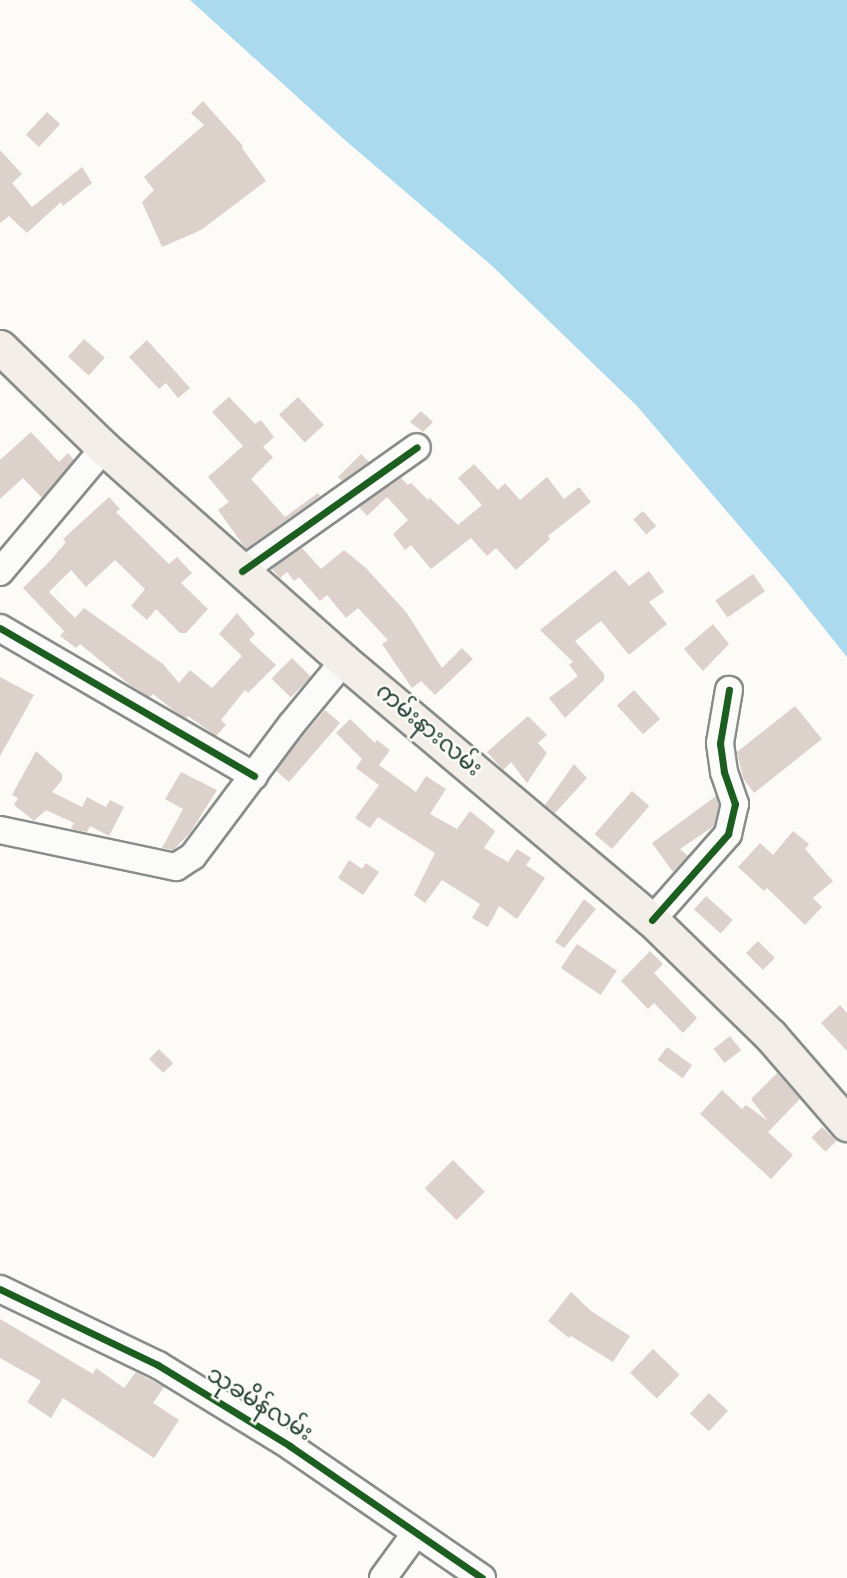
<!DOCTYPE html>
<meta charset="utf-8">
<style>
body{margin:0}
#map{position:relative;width:847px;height:1578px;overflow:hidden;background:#fcfbf8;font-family:Kalam,"Noto Sans Myanmar",sans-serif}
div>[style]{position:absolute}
.water>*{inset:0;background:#abdaee}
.building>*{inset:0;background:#dcd1cb;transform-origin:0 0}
.roads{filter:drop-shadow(2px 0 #888d8a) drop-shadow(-2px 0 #888d8a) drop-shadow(0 2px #888d8a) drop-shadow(0 -2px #888d8a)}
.minor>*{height:26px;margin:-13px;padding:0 13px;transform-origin:13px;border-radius:13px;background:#fbfbf9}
.major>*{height:33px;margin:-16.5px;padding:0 16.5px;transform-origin:16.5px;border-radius:16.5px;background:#f3eee8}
.cycleway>*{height:7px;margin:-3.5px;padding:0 3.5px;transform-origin:3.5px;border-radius:3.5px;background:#1b5e20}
span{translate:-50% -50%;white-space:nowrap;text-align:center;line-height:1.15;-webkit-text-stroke:5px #fdfcf7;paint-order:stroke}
.street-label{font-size:23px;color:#1f3d34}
</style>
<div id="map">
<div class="water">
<div style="clip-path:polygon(190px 0,847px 0,847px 657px,787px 582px,637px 406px,491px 265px,346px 141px)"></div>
</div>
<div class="building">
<div style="clip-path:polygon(203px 101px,243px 146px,242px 148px,266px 181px,201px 230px,162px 247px,142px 202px,154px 190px,144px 177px,204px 125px,191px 113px)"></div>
<div style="left:47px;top:112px;width:18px;height:31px;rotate:43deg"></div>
<div style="clip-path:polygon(0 150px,22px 174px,12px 183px,32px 207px,82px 167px,92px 183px,63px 206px,61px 202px,27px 233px,9px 216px,0 223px)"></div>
<div style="left:84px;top:339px;width:28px;height:24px;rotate:42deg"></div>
<div style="clip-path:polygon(147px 340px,190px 388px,178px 398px,166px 383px,159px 389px,129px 357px)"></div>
<div style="clip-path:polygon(229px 397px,255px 424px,261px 420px,274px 437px,263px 447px,273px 457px,251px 479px,285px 517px,318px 493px,320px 496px,246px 549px,218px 510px,229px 502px,208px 477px,243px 446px,212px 412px)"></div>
<div style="left:298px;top:397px;width:38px;height:26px;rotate:47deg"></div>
<div style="clip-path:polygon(421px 411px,433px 422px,423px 432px,410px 422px)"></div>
<div style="clip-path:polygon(31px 432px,59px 462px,68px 453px,74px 460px,42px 498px,23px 478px,0 499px,0 460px)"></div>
<div style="clip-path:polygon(361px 454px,369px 462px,342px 481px,338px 477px)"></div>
<div style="clip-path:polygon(474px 464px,498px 490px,505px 483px,520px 500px,547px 477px,564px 499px,579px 487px,591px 502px,548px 536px,550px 539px,516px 570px,496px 548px,487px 556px,471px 538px,431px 569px,411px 545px,405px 550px,393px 534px,408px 520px,387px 497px,367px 516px,359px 507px,401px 478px,408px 485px,411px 483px,428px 500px,430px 498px,458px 525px,482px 505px,458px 478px)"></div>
<div style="clip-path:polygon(109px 497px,120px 509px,116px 512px,169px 564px,177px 557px,192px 573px,181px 583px,208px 609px,186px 633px,180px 633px,156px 609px,147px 620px,131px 606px,145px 589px,115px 560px,86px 587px,71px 570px,49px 592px,75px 618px,84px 608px,163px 664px,179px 683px,190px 670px,212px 688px,242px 656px,219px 634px,237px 613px,255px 634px,249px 640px,276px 665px,248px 693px,245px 690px,221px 720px,226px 725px,216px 736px,188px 716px,186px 718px,177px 713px,153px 694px,150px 697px,130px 685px,80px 644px,76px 648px,60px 636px,64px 631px,23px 588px,50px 561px,66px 542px,63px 539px)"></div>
<div style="left:643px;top:511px;width:20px;height:13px;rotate:49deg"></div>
<div style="clip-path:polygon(302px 548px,321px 569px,344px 550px,366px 568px,406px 612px,442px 668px,462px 648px,473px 659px,435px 695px,421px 681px,412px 688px,382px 644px,388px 640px,358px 608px,346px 618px,327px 595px,320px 601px,299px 577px,294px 581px,287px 572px,280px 578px,272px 569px)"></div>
<div style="clip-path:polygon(615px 570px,629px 586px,649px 571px,664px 592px,649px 602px,667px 624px,629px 655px,601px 621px,575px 641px,604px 674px,604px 680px,565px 718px,549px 698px,578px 676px,569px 665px,573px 662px,540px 630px)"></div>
<div style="left:753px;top:574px;width:21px;height:46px;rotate:55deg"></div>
<div style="clip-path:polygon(713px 624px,729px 644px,703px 671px,684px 649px)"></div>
<div style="left:292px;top:658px;width:27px;height:29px;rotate:45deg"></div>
<div style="clip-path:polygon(0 677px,34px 695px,0 756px)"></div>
<div style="left:634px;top:690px;width:39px;height:23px;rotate:48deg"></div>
<div style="clip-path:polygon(795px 706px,822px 739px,754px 793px,743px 778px,737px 752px)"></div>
<div style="left:325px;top:710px;width:20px;height:78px;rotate:41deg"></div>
<div style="clip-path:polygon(528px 716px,547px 735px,538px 743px,547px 753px,527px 783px,511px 762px,503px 770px,487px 752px)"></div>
<div style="clip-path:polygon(350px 719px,375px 743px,377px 740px,390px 750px,379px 765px,416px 792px,426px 776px,446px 789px,430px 814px,457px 829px,470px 811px,495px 831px,484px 848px,508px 862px,517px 849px,531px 858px,526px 865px,545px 878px,517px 919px,499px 906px,488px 927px,472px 918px,480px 904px,442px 880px,425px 903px,414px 895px,435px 853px,378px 817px,370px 828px,355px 818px,379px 785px,356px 768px,362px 759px,336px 733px)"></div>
<div style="clip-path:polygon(36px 751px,62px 774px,62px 780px,52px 792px,82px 807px,87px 797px,106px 807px,110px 800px,124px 807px,109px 836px,90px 826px,87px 832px,75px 830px,71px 828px,74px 823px,46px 810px,34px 821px,14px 805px,18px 798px,12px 795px)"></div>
<div style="clip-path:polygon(574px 764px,587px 778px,555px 813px,545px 805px)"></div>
<div style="clip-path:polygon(181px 772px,217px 790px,190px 833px,173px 850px,162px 848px,183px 809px,165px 799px)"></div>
<div style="left:632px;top:791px;width:23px;height:57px;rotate:41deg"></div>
<div style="clip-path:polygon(716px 796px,719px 805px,714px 826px,680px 849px,688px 856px,673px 872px,652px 843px)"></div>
<div style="clip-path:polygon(793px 831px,809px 844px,805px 849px,833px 881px,813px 898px,822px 907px,805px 925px,767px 888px,764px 891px,738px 867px,760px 843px,773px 855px)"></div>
<div style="clip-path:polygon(349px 860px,362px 869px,366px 863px,379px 872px,363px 895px,338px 878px)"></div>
<div style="left:706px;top:896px;width:36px;height:18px;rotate:42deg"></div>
<div style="clip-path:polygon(584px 899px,596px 909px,564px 948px,555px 942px)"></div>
<div style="left:758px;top:941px;width:24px;height:17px;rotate:45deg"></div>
<div style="left:577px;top:944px;width:48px;height:29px;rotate:34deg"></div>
<div style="clip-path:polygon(650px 951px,663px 964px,654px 973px,697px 1018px,683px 1033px,654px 1003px,648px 1009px,621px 981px)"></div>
<div style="clip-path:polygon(840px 1005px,847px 1013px,847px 1051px,821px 1023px)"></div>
<div style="left:730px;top:1036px;width:18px;height:21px;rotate:52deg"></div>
<div style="left:667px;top:1047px;width:31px;height:16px;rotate:36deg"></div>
<div style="left:159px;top:1049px;width:20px;height:14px;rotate:45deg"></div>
<div style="clip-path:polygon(777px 1073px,800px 1099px,768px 1132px,793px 1155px,771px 1179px,700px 1114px,722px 1090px,742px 1109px,746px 1105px,768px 1121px,751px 1099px)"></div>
<div style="left:822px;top:1127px;width:20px;height:15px;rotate:45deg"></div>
<div style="left:453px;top:1160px;width:45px;height:40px;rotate:45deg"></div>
<div style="clip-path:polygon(571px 1292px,591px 1311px,630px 1336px,613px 1362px,571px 1336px,569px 1338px,548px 1321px)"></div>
<div style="clip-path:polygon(0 1319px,93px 1374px,96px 1368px,124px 1388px,136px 1372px,164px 1387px,153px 1403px,179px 1420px,154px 1458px,63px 1398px,51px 1418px,27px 1402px,41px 1381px,0 1358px)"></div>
<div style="left:653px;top:1349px;width:37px;height:33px;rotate:44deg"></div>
<div style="left:709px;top:1393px;width:26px;height:28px;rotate:43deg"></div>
</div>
<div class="roads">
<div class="minor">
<div style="left:242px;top:571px;width:214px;rotate:-35.3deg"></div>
<div style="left:0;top:572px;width:162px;rotate:-50deg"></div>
<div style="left:0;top:628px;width:294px;rotate:30.2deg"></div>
<div style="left:0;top:830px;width:180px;rotate:11.9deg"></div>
<div style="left:176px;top:867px;width:20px;rotate:-33deg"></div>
<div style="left:193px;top:856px;width:164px;rotate:-53.2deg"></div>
<div style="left:291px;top:725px;width:83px;rotate:-50.4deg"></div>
<div style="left:652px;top:920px;width:115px;rotate:-48.5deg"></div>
<div style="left:728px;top:834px;width:31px;rotate:-77deg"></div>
<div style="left:735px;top:804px;width:34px;rotate:-109deg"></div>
<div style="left:724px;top:772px;width:29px;rotate:-98deg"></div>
<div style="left:720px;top:743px;width:54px;rotate:-80.4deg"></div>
<div style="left:0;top:1289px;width:175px;rotate:25.7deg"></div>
<div style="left:158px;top:1365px;width:155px;rotate:31.5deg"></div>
<div style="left:290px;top:1446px;width:233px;rotate:34.5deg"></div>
<div style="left:383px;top:1578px;width:54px;rotate:-54deg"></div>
</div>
<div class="major">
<div style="left:0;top:347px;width:145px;rotate:44.2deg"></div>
<div style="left:104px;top:448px;width:321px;rotate:41.6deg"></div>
<div style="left:344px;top:661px;width:402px;rotate:40.1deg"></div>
<div style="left:652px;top:920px;width:165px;rotate:44.3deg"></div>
<div style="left:770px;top:1035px;width:118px;rotate:49.1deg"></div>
</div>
</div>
<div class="cycleway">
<div style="left:242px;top:571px;width:214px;rotate:-35.3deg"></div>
<div style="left:0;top:628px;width:294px;rotate:30.2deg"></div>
<div style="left:652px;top:920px;width:115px;rotate:-48.5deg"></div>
<div style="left:728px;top:834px;width:31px;rotate:-77deg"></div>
<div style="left:735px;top:804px;width:34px;rotate:-109deg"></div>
<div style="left:724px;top:772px;width:29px;rotate:-98deg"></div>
<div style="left:720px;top:743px;width:54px;rotate:-80.4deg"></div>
<div style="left:0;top:1289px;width:175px;rotate:25.7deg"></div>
<div style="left:158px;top:1365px;width:155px;rotate:31.5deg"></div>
<div style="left:290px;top:1446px;width:233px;rotate:34.5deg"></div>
</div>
<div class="street-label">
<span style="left:428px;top:731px;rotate:40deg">ကမ်းနားလမ်း</span>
<span style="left:259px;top:1405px;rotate:32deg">သုခမိန်လမ်း</span>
</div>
</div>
